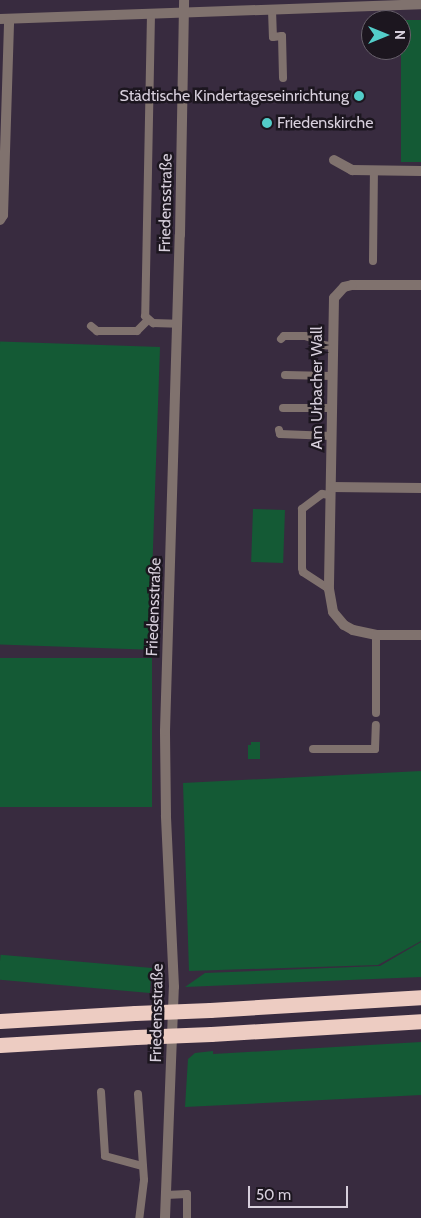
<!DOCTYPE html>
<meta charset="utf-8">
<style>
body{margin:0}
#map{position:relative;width:421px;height:1218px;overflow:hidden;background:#382b3f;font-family:Cabin,sans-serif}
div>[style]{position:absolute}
.green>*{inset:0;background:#145a35;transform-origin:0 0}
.lane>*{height:8px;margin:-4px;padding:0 4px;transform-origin:4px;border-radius:4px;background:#80726e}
.street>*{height:10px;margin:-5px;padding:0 5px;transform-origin:5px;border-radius:5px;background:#80726e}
.highway>*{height:15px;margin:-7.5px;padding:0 7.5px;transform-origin:7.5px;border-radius:7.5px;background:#edccc2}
.highway-bridge>*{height:15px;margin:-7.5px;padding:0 7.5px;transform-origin:7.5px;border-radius:7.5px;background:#edccc2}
.dots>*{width:14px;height:14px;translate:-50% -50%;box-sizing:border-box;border:2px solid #1c161f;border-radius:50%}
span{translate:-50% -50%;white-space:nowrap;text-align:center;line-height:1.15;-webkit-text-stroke:5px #1c161f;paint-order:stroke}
.poi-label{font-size:16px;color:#d7cfdc}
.right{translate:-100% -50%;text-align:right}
.left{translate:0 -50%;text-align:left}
.street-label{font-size:16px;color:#d7cfdc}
.north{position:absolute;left:361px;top:10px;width:50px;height:50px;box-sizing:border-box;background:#1c161f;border:1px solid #67606b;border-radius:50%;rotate:90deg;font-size:14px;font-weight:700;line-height:20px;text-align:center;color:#d7cfdc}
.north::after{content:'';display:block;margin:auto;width:18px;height:22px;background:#53cdc9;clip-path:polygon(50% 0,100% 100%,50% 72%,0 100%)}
.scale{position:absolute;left:248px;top:1186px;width:100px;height:22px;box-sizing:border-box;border:2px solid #d7cfdc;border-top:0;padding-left:6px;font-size:15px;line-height:18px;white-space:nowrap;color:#d7cfdc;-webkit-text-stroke:4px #1c161f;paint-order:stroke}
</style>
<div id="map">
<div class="green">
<div style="left:401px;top:20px;width:20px;height:142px"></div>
<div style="left:160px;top:347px;width:303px;height:160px;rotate:92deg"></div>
<div style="left:253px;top:509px;width:32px;height:53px;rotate:2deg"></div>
<div style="left:152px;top:658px;width:149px;height:152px;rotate:90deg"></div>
<div style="clip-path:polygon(251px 742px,260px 742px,260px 759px,248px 759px,248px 745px,251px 745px)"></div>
<div style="clip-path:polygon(421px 771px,421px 941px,378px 965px,189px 971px,183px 783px)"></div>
<div style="clip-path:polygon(421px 942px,421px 977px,185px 987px,205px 973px,380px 966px)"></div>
<div style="left:152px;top:968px;width:25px;height:152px;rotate:95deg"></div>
<div style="clip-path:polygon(421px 1042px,421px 1095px,185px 1107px,188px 1059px,195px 1053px,213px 1051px,213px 1054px)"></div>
</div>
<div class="lane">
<div style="left:272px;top:10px;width:27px;rotate:88deg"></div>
<div style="left:273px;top:37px;width:9px;rotate:-6deg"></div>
<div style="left:282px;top:36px;width:42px;rotate:88.6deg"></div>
<div style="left:151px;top:14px;width:302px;rotate:91.1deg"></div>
<div style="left:145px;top:316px;width:11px;rotate:41deg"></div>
<div style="left:153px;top:323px;width:24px;rotate:2deg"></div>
<div style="left:373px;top:261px;width:91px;rotate:-89.4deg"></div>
<div style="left:91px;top:326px;width:8px;rotate:40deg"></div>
<div style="left:97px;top:331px;width:40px"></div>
<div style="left:137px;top:331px;width:16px;rotate:-45deg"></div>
<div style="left:281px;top:339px;width:4px;rotate:-45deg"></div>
<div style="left:284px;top:336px;width:21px"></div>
<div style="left:305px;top:336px;width:9px;rotate:18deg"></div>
<div style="left:314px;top:339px;width:11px;rotate:34deg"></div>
<div style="left:323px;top:345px;width:9px;rotate:6deg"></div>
<div style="left:285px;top:375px;width:47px;rotate:1.2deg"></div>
<div style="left:283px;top:408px;width:49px"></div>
<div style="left:279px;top:430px;width:4px;rotate:76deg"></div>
<div style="left:280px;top:434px;width:52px;rotate:2.2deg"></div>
<div style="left:329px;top:589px;width:31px;rotate:-147deg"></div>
<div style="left:303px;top:572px;width:4px;rotate:-104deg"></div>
<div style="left:302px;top:568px;width:59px;rotate:-90deg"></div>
<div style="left:302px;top:509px;width:25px;rotate:-37deg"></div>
<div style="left:322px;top:494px;width:9px;rotate:6deg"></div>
<div style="left:376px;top:713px;width:78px;rotate:-90deg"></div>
<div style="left:313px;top:749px;width:62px"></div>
<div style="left:375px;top:749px;width:24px;rotate:-88deg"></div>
<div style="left:101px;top:1092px;width:64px;rotate:86.4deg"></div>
<div style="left:105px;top:1156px;width:39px;rotate:15deg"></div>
<div style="left:138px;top:1094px;width:86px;rotate:86deg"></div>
<div style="left:144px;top:1180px;width:38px;rotate:97deg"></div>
<div style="left:166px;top:1195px;width:21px;rotate:-3deg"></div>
<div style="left:187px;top:1194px;width:24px;rotate:90deg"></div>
</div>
<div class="street">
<div style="left:0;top:19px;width:421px;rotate:-2deg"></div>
<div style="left:334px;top:160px;width:21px;rotate:29deg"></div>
<div style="left:352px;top:170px;width:69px;rotate:0.8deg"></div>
<div style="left:0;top:220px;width:6px;rotate:-59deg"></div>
<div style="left:3px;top:215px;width:196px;rotate:-88.2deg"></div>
<div style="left:421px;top:285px;width:69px;rotate:180deg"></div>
<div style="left:352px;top:285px;width:8px;rotate:166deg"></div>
<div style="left:344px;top:287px;width:15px;rotate:132deg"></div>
<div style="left:334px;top:298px;width:291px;rotate:91deg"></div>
<div style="left:329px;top:589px;width:23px;rotate:80deg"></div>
<div style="left:333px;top:612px;width:17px;rotate:50deg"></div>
<div style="left:344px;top:625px;width:10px;rotate:29deg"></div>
<div style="left:353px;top:630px;width:24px;rotate:12deg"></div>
<div style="left:376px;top:635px;width:45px"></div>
<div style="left:331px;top:487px;width:90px;rotate:0.6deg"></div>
<div style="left:165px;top:1218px;width:231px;rotate:-87.8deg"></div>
<div style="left:174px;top:987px;width:172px;rotate:-92.7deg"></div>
<div style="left:166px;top:815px;width:84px;rotate:-90.7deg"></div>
<div style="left:165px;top:731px;width:496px;rotate:-88.3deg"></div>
<div style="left:180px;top:235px;width:235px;rotate:-89deg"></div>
</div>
<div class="highway">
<div style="left:210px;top:1010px;width:211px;rotate:-3.5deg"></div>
<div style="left:0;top:1021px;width:135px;rotate:-3.4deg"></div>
<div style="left:211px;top:1034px;width:210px;rotate:-3.5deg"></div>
<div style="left:0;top:1045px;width:136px;rotate:-3.4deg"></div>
</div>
<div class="highway-bridge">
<div style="left:135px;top:1013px;width:75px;rotate:-2.3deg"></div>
<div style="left:136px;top:1037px;width:75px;rotate:-2.3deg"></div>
</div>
<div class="dots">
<div style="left:359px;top:96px;background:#53cdc9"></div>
<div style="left:267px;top:123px;background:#53cdc9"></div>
</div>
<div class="poi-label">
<span class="right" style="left:349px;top:96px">Städtische Kindertageseinrichtung</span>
<span class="left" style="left:277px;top:123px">Friedenskirche</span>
</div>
<div class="street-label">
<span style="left:166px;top:203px;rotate:-89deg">Friedensstraße</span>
<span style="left:317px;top:388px;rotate:-90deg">Am Urbacher Wall</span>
<span style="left:154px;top:607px;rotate:-88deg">Friedensstraße</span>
<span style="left:157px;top:1013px;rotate:-89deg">Friedensstraße</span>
</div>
<div class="north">N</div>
<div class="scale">50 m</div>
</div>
